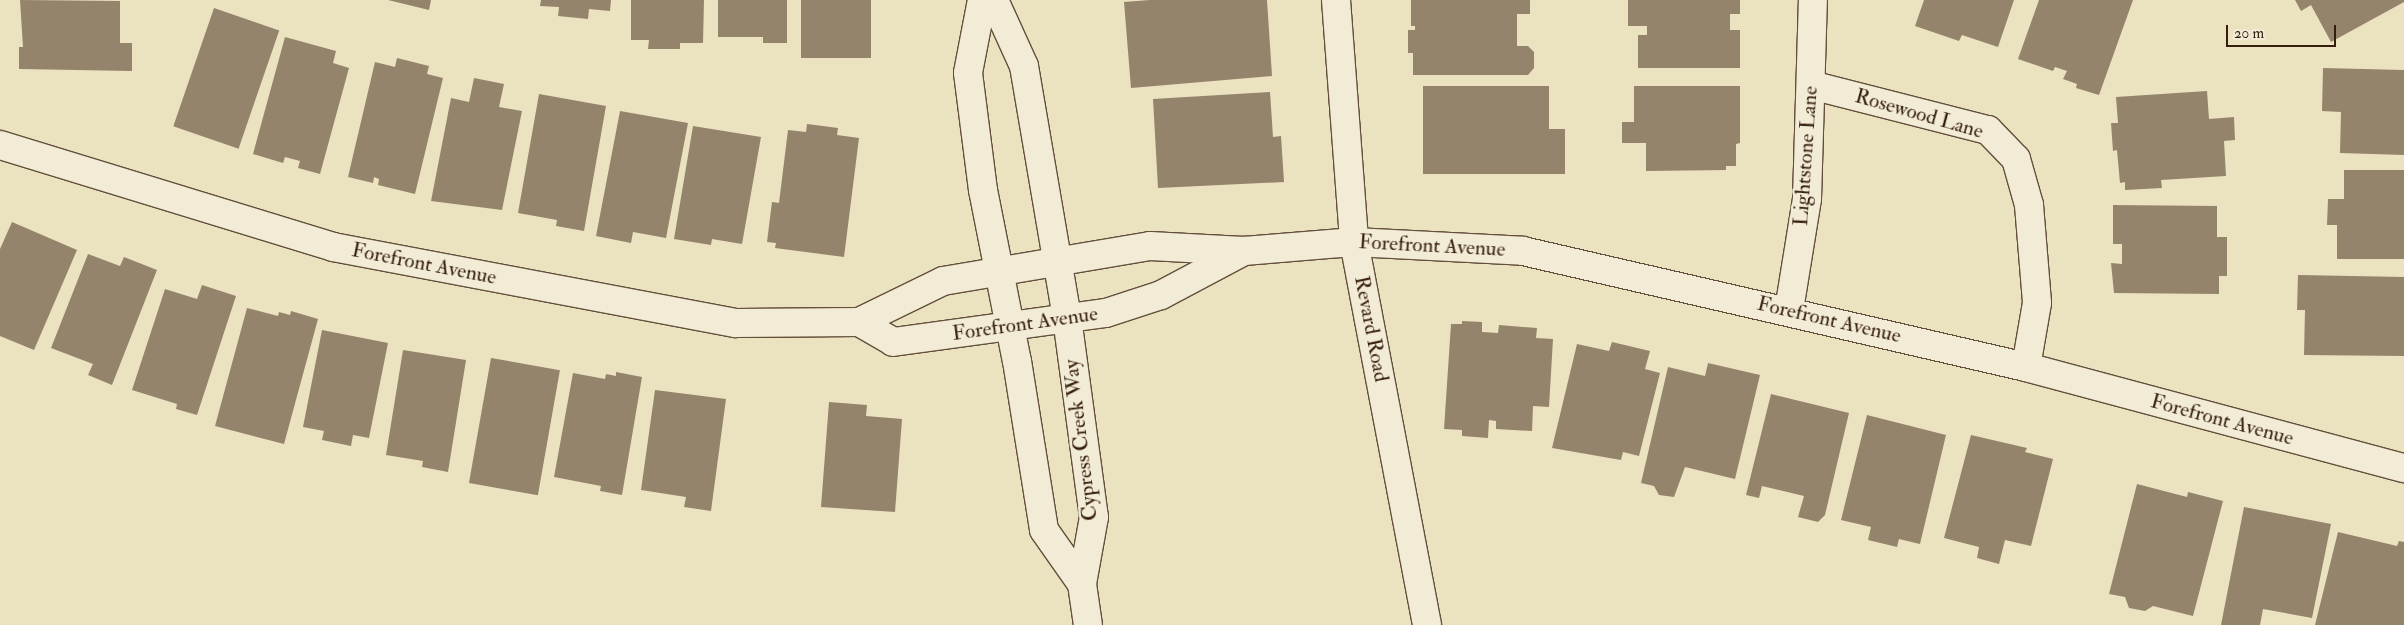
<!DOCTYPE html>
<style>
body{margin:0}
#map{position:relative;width:2404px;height:625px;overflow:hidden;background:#ebe2c0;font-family:"IM FELL Double Pica",serif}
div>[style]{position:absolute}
.building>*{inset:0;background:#94846b;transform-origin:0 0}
.roads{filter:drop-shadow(1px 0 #634f3b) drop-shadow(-1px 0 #634f3b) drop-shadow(0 1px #634f3b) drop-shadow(0 -1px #634f3b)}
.street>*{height:28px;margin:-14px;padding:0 14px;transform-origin:14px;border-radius:14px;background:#f2ecd6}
.secondary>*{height:28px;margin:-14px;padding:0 14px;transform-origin:14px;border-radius:14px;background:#f2ecd6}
span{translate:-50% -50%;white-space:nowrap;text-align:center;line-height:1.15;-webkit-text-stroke:5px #f2ecd6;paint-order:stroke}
.street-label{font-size:21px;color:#361e0f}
.scale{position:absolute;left:2226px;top:25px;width:110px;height:22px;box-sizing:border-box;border:2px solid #361e0f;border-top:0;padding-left:6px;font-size:15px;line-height:18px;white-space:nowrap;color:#361e0f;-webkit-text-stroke:4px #f2ecd6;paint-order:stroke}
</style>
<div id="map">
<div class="building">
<div style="clip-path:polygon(20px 0,120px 1px,120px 43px,132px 43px,132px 71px,19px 69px,19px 47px,23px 47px)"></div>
<div style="clip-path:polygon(388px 0,431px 0,429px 10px)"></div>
<div style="clip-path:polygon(541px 0,611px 0,610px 11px,589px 9px,588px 19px,558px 16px,559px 7px,540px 6px)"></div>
<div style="clip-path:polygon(631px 0,704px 0,703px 43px,680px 43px,680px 49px,648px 49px,649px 40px,631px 40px)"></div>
<div style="clip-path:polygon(718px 0,787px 0,787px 43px,763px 43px,763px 37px,718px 37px)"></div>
<div style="left:801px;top:0;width:70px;height:58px"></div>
<div style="clip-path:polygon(1150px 0,1267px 0,1272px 76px,1131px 88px,1124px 2px)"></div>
<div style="clip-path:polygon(1411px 0,1530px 0,1530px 14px,1517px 14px,1517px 46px,1528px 46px,1534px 52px,1534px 68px,1528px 75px,1413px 75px,1413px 53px,1408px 53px,1408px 30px,1415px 30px,1415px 26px,1411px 26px)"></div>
<div style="clip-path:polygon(1628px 0,1740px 0,1740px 14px,1730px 14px,1730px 30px,1740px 30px,1740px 68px,1638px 68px,1638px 35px,1647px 35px,1647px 26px,1628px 26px)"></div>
<div style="clip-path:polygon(1924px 0,2014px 0,1998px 47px,1962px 35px,1959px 41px,1915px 26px)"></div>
<div style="clip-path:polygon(2039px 0,2133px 0,2099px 95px,2076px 88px,2077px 84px,2063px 79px,2067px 71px,2055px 67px,2053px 71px,2018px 59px)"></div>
<div style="clip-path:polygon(2295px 0,2404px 0,2404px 2px,2331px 42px,2311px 5px,2301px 11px)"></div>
<div style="left:214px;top:8px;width:69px;height:125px;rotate:19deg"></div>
<div style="clip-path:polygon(285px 37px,336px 51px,333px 63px,349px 68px,320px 174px,298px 168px,300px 161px,285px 157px,283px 163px,253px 154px)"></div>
<div style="clip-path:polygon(397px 58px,429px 66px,427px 74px,443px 78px,415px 194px,378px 185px,379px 179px,374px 177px,373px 183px,348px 177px,375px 62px,395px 67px)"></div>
<div style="clip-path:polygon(2323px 68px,2404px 70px,2404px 155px,2340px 153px,2341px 112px,2322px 111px)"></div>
<div style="clip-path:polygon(474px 78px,504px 84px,499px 107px,522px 111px,502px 210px,431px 201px,451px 98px,469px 102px)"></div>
<div style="clip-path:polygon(1423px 86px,1549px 86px,1549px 129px,1565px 129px,1565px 174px,1423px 174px)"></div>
<div style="clip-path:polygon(1634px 86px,1740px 86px,1740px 143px,1736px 144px,1736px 166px,1726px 166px,1726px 170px,1646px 171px,1646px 143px,1622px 143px,1622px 122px,1634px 122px)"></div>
<div style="clip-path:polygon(2207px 91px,2209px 119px,2234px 117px,2235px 140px,2224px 141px,2226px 176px,2161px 180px,2162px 188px,2125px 190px,2125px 182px,2120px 183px,2117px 150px,2113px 151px,2111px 123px,2118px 123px,2116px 97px)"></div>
<div style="clip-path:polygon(1270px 92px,1273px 137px,1281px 136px,1284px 182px,1158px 188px,1153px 99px)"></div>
<div style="clip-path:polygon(539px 94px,606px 106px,584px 231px,556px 226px,557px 220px,518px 213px)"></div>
<div style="clip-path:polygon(620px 111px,688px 123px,666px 238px,633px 232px,631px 243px,596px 236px)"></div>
<div style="clip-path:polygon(807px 124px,838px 128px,837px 135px,859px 138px,844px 257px,775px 248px,776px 243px,767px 242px,772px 202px,779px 203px,788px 130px,806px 132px)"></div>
<div style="clip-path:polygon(693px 126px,761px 137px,742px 244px,712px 239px,711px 245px,674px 239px)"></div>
<div style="clip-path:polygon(2344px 170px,2404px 170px,2404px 259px,2337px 259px,2337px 225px,2327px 225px,2328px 199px,2344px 199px)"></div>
<div style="clip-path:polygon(2113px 205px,2217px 206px,2217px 237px,2227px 237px,2227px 276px,2219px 276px,2219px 294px,2114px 293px,2111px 263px,2122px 264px,2122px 244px,2113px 244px)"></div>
<div style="clip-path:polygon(12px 222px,77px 250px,34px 350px,0 336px,0 249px)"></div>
<div style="clip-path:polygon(88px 254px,120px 266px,124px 257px,157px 270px,112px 385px,88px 375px,93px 364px,51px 348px)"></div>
<div style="clip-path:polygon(2298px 275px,2404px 277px,2404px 356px,2304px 355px,2305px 310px,2297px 310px)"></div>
<div style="clip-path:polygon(202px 285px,236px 296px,197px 415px,176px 409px,177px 404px,132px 390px,165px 289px,197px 299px)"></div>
<div style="clip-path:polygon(247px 308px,278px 316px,279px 312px,290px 315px,291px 311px,318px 319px,284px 444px,215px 426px)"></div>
<div style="clip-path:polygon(1462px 321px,1482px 322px,1482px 332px,1498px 333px,1499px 325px,1537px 328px,1536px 338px,1553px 339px,1549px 407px,1533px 406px,1532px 431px,1496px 429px,1496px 421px,1489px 420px,1488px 438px,1462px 436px,1462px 430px,1444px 429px,1451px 324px,1462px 324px)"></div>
<div style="clip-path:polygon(322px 330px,388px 343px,369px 438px,353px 435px,351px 446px,322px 440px,324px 431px,303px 427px)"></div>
<div style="clip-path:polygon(1612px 342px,1650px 351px,1645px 369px,1660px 373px,1639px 456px,1623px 452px,1621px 460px,1552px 448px,1577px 344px,1609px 351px)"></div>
<div style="clip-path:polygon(403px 350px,466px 360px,448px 472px,422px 467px,423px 461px,386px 455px)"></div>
<div style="left:491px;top:358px;width:70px;height:127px;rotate:10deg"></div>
<div style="clip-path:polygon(1708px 363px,1760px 375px,1735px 479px,1685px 467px,1674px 497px,1659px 495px,1654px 486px,1641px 483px,1668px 367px,1705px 376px)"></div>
<div style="clip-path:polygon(616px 372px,642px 377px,622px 495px,600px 491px,601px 486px,554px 477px,573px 373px,605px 379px,606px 374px,616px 376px)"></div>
<div style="clip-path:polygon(655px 390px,726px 399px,711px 511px,684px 507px,686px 497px,641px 490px)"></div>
<div style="clip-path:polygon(1771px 394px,1849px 413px,1825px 515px,1818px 522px,1798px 517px,1804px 496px,1762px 486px,1759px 498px,1746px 495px)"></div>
<div style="clip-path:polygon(829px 402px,867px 405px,866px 416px,902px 419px,895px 512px,821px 507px)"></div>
<div style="clip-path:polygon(1867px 415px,1946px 435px,1920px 544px,1899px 539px,1897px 547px,1868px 540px,1871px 527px,1841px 520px)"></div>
<div style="clip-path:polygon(1971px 435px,2027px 448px,2025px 452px,2053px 459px,2031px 546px,2005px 540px,1999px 564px,1977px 558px,1979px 547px,1944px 538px)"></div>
<div style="clip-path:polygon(2137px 484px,2187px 497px,2188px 492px,2223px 501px,2193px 616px,2153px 606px,2145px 611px,2129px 608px,2125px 597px,2109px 594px)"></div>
<div style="clip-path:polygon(2244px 507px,2331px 524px,2312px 618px,2263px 609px,2260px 625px,2221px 625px)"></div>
<div style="clip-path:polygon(2338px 532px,2397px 546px,2399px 541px,2404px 542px,2404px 625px,2315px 625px)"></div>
</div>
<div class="roads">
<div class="street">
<div style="left:1336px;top:0;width:243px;rotate:85.7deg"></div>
<div style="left:1354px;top:242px;width:390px;rotate:79.2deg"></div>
<div style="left:1811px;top:85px;width:183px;rotate:14.3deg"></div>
<div style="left:1988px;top:130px;width:40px;rotate:46deg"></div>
<div style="left:2016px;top:159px;width:48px;rotate:74.2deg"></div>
<div style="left:2029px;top:205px;width:98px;rotate:85.3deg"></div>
<div style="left:2037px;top:303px;width:65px;rotate:99.8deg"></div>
<div style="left:0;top:145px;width:348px;rotate:17deg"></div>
<div style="left:333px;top:247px;width:410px;rotate:10.7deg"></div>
<div style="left:736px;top:323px;width:123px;rotate:-0.5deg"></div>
<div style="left:859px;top:322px;width:93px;rotate:-26deg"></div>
<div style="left:943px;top:281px;width:210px;rotate:-9.6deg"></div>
<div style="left:1150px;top:246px;width:94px;rotate:3deg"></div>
<div style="left:1244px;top:251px;width:110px;rotate:-4.7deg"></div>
<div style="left:1354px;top:242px;width:169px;rotate:3deg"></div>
<div style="left:1523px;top:251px;width:516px;rotate:12.99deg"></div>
<div style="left:2026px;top:367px;width:391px;rotate:15deg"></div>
<div style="left:1789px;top:310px;width:112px;rotate:-80.8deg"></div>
<div style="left:1807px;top:199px;width:199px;rotate:-88.3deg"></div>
<div style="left:859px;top:322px;width:39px;rotate:30deg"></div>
<div style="left:893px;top:342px;width:215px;rotate:-7.8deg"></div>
<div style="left:1106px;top:313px;width:58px;rotate:-18.1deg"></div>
<div style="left:1161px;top:295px;width:94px;rotate:-27.9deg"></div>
</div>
<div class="secondary">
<div style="left:982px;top:0;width:74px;rotate:100.9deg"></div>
<div style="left:968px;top:73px;width:118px;rotate:82.7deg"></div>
<div style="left:983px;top:190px;width:174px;rotate:78.8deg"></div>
<div style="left:1017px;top:361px;width:171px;rotate:80.9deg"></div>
<div style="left:1044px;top:530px;width:66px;rotate:54.9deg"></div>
<div style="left:994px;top:0;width:72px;rotate:65.6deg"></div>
<div style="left:1024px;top:66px;width:256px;rotate:80.3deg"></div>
<div style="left:1067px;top:318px;width:201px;rotate:82.3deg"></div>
<div style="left:1094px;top:517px;width:68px;rotate:100.2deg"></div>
<div style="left:1082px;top:584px;width:41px;rotate:81.7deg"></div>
</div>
</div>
<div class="street-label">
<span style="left:1919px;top:114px;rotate:16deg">Rosewood Lane</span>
<span style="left:1806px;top:156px;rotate:-86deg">Lightstone Lane</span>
<span style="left:1432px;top:246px;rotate:3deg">Forefront Avenue</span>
<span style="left:424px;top:264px;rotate:11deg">Forefront Avenue</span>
<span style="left:1829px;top:320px;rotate:13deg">Forefront Avenue</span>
<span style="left:1025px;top:324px;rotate:-8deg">Forefront Avenue</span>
<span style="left:1371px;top:329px;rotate:79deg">Revard Road</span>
<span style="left:2222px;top:420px;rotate:15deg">Forefront Avenue</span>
<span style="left:1081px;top:440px;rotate:-97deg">Cypress Creek Way</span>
</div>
<div class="scale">20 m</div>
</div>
